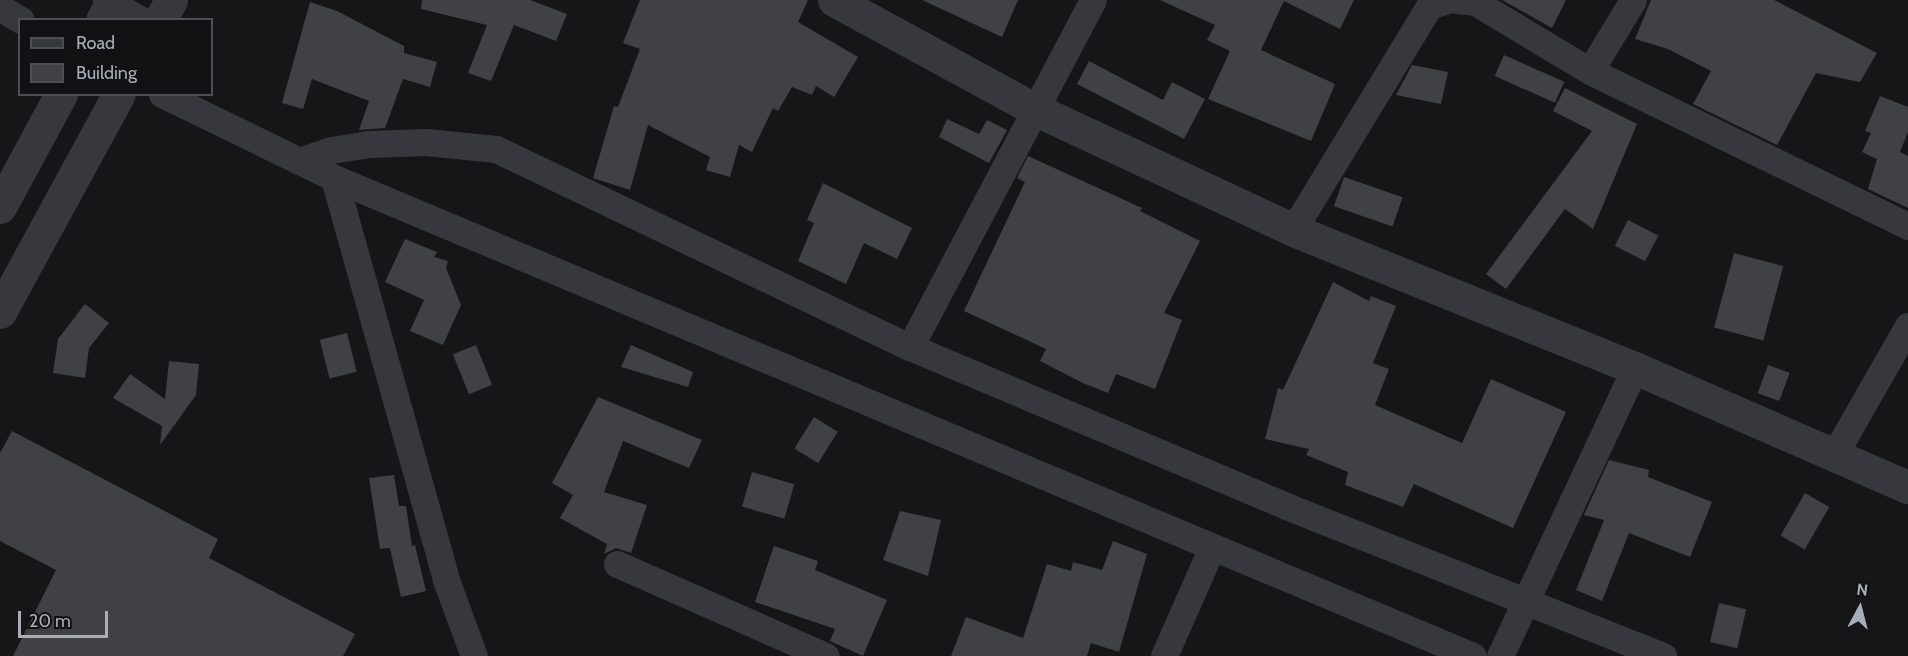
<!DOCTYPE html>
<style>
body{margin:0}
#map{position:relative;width:1908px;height:656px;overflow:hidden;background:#161618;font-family:Cabin,sans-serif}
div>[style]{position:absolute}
.building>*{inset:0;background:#404145;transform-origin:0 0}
.minor>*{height:27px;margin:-13.5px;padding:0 13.5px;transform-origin:13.5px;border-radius:13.5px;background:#37383d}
.tertiary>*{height:33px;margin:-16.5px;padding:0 16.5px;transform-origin:16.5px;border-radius:16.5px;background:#37383d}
span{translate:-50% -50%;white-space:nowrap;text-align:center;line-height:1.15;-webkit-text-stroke:4.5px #111113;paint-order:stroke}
.legend{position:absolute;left:18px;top:18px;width:195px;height:78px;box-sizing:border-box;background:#111113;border:2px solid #4d4f55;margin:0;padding:8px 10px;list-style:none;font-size:18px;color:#a8adb8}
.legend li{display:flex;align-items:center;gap:12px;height:30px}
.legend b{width:30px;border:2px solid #4d4f55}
.north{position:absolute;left:1830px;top:578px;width:60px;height:60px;-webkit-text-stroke:4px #111113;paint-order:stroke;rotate:7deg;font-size:16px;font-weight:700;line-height:24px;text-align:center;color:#a8adb8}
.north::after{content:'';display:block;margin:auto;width:21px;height:27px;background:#a8adb8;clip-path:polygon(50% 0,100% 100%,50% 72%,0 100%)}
.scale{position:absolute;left:18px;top:611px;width:90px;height:27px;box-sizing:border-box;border:3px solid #a8adb8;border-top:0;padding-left:8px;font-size:18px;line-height:21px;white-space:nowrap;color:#a8adb8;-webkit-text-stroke:4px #111113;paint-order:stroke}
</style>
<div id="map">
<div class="building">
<div style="clip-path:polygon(422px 0,530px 0,567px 14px,556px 41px,514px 25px,491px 81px,468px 73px,487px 25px,421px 9px)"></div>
<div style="clip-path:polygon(640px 0,808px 0,798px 22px,858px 57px,834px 97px,816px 86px,812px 95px,792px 87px,778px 111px,773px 108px,752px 152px,739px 145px,730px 177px,706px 170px,710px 157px,648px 125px,630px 190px,593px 178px,614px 106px,618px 107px,640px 49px,623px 43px)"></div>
<div style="clip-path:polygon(922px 0,1018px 0,1002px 37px)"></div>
<div style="clip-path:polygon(1160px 0,1354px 0,1340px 29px,1284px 1px,1261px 50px,1335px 84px,1311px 141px,1208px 99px,1230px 51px,1207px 40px,1215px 25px)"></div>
<div style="clip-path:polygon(1502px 0,1566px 0,1552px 28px)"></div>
<div style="clip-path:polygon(1651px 0,1774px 0,1877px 53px,1860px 82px,1816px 73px,1777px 145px,1693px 104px,1711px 71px,1668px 49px,1635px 39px)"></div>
<div style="clip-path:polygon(310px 2px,337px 11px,404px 46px,404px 53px,437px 62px,430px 87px,403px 79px,385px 128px,359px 130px,369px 101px,312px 79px,303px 109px,282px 103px)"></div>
<div style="left:1504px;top:55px;width:66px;height:23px;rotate:24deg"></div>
<div style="clip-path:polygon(1089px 61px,1163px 100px,1172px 82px,1205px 99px,1184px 139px,1077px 84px)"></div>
<div style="clip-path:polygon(1412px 65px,1448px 72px,1441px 104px,1396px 95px)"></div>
<div style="clip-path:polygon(1565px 88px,1637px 124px,1593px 229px,1565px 209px,1506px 289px,1486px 274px,1592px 131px,1553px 111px)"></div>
<div style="clip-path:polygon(1880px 96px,1908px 107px,1908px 132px,1900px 152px,1908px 156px,1908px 208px,1868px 189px,1877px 159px,1862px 152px,1871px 133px,1865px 131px)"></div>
<div style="clip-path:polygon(947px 119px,979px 134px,987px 120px,1007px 130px,989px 163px,939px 137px)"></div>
<div style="clip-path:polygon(1028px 156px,1142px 208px,1140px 211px,1200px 241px,1164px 313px,1182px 320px,1155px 389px,1116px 374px,1108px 393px,1083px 383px,1040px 361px,1046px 349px,964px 311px,1025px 182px,1017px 178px)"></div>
<div style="left:1344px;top:177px;width:62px;height:31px;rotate:19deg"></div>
<div style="clip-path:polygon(823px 183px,912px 228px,897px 259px,864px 243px,846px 284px,798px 261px,814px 223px,807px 220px)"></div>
<div style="left:1628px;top:220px;width:34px;height:29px;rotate:27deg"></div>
<div style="clip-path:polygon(405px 239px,437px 252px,434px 257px,448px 261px,446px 268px,461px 305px,443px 345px,410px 331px,424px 300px,385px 282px)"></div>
<div style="left:1734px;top:253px;width:51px;height:77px;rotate:15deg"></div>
<div style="clip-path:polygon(1333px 282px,1369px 301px,1371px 296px,1396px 306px,1373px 363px,1389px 369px,1375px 405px,1462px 443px,1491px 379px,1566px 412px,1513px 528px,1414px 484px,1403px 507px,1345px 485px,1348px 472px,1306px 455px,1309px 449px,1265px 439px,1278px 388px,1283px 390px)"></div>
<div style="clip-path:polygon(85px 304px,109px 323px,89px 348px,85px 378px,53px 373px,58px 339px)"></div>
<div style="left:347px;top:333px;width:40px;height:28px;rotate:76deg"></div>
<div style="left:476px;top:345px;width:43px;height:25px;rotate:68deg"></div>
<div style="clip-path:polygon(631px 345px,693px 372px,688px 387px,621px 367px)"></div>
<div style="clip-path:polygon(169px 361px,199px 364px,196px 395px,160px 445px,162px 426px,113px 398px,130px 374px,165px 399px)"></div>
<div style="left:1768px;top:365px;width:23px;height:30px;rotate:20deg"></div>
<div style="clip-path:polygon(598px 397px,702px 440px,689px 468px,623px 441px,604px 492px,647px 505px,631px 553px,616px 548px,604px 554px,607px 544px,560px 518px,573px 495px,552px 483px)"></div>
<div style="left:814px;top:417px;width:28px;height:37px;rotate:32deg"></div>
<div style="clip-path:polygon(12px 431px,218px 539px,209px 558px,355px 634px,343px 656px,13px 656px,56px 570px,0 541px,0 453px)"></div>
<div style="clip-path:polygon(1609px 460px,1649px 470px,1648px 477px,1712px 502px,1690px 557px,1629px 533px,1602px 601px,1576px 590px,1604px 520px,1584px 515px)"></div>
<div style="left:752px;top:472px;width:44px;height:36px;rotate:16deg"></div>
<div style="clip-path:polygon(394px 475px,399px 506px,406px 506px,412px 546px,415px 545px,426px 591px,401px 597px,390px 548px,380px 549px,369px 478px)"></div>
<div style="left:1805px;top:493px;width:28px;height:49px;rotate:30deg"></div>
<div style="clip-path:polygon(900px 511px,941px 520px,928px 576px,883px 560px)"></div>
<div style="clip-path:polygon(1113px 541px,1147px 554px,1119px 652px,1091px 643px,1087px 656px,951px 656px,966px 617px,1023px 638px,1047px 564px,1071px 571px,1073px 562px,1102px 570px)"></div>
<div style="clip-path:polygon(774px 546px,818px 561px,815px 570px,887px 600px,863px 656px,830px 641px,835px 629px,755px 602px)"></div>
<div style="left:1719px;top:603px;width:28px;height:40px;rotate:13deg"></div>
</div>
<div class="minor">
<div style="left:106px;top:0;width:40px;rotate:29.7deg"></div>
<div style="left:1457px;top:0;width:18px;rotate:6deg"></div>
<div style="left:1475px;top:2px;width:134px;rotate:31deg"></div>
<div style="left:1590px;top:71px;width:354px;rotate:26deg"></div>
<div style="left:0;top:8px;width:24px;rotate:30deg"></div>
<div style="left:1590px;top:71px;width:83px;rotate:-58.8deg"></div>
<div style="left:162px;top:94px;width:191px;rotate:26deg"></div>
<div style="left:334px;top:178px;width:1235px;rotate:22.77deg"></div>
<div style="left:299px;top:161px;width:34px;rotate:-19deg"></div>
<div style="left:331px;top:150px;width:39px;rotate:-9deg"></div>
<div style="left:370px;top:144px;width:56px;rotate:-2deg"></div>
<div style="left:426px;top:142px;width:70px;rotate:5.7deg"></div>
<div style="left:496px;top:149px;width:459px;rotate:25.6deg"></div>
<div style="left:910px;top:347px;width:408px;rotate:22.9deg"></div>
<div style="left:1286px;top:506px;width:406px;rotate:21.7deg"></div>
<div style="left:334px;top:178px;width:417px;rotate:74.4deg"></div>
<div style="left:446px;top:580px;width:81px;rotate:69.8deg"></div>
<div style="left:1293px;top:230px;width:262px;rotate:-58.7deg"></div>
<div style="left:1429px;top:6px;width:19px;rotate:-18deg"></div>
<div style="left:910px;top:347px;width:392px;rotate:-62.2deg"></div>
<div style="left:1834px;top:455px;width:149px;rotate:-60.2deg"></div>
<div style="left:617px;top:564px;width:228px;rotate:23.8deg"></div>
<div style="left:1164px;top:656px;width:119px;rotate:-66.2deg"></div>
<div style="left:1500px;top:656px;width:318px;rotate:-64.9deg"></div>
</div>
<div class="tertiary">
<div style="left:834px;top:0;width:228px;rotate:28.6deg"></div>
<div style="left:1034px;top:109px;width:286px;rotate:25deg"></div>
<div style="left:1293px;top:230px;width:369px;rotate:22deg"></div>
<div style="left:1635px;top:368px;width:298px;rotate:23.6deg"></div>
<div style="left:102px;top:20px;width:23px;rotate:-61deg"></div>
<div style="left:160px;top:20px;width:23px;rotate:-61deg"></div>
<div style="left:0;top:207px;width:128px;rotate:-61.6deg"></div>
<div style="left:0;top:312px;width:248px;rotate:-61.4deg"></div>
</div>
<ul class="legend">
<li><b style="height:8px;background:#37383d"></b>Road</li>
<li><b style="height:16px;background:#404145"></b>Building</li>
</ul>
<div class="north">N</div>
<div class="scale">20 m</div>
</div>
